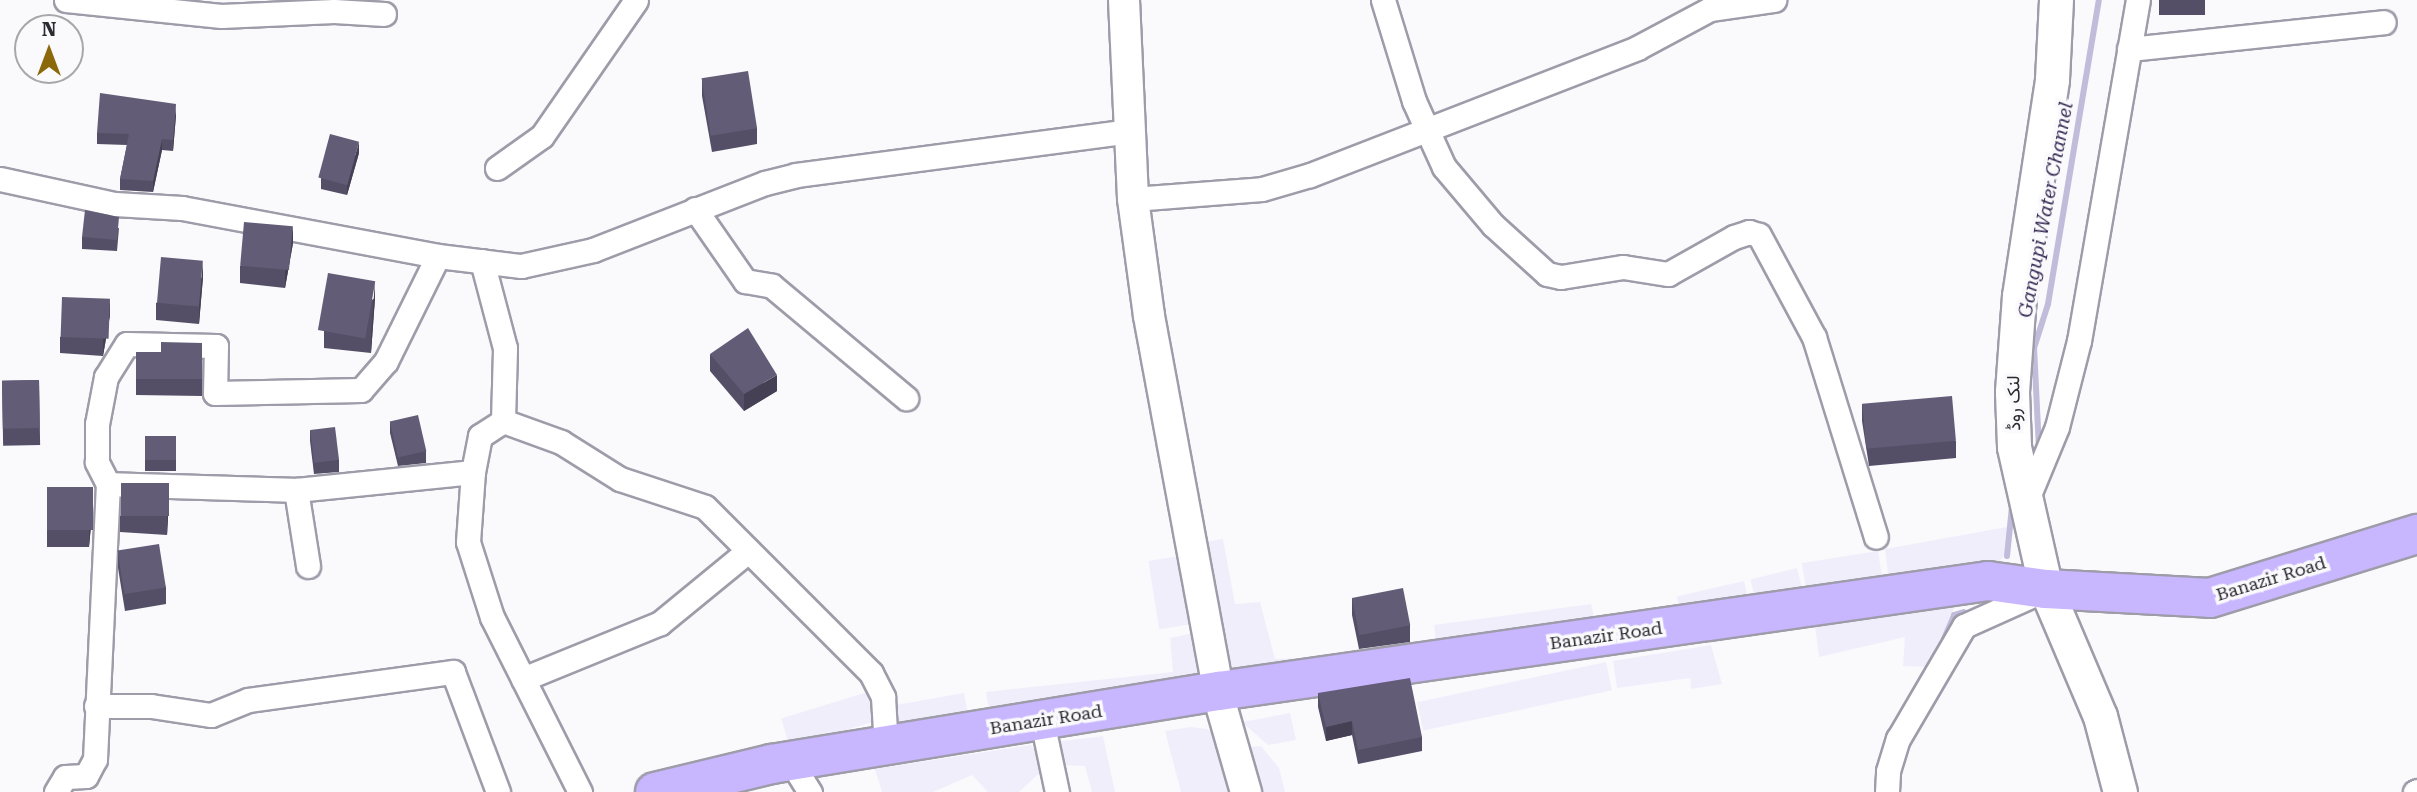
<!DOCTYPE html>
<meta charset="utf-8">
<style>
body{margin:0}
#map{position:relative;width:2417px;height:792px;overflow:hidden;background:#faf9fc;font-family:"Roboto Serif",Vazirmatn,serif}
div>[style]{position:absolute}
.built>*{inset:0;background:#f1eefc;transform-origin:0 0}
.stream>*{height:6px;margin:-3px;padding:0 3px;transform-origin:3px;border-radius:3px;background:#c2bcdb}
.roads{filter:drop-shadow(2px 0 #9f9caa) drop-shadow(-2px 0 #9f9caa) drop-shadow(0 2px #9f9caa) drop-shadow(0 -2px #9f9caa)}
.minor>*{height:23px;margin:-11.5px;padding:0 11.5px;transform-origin:11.5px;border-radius:11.5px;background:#fff}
.tertiary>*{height:30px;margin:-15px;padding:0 15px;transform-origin:15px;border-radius:15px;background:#fff}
.secondary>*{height:33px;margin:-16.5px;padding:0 16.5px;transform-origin:16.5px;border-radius:16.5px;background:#fff}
.trunk>*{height:38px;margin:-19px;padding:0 19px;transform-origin:19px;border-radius:19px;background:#c8b6ff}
.wall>*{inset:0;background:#544f66;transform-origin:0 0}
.shaded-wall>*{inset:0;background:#454053}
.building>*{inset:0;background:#625c77;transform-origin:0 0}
span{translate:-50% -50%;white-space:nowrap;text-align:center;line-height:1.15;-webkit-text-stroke:7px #faf9fc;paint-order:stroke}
.street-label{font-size:18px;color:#2b2a30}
.water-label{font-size:19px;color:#362a54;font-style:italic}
.north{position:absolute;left:14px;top:14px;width:70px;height:70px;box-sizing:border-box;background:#faf9fc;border:2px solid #a7a6aa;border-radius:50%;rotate:0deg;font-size:19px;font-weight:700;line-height:28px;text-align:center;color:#2b2a30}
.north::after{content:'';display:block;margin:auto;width:24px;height:32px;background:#8b690a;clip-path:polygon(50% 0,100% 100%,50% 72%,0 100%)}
</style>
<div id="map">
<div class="built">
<div style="clip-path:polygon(2007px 527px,2009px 550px,1998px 563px,1889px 582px,1885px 549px)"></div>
<div style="clip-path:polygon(1223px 539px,1235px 604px,1260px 602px,1275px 659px,1301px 658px,1303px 664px,1239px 684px,1224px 658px,1199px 543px)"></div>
<div style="left:1878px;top:551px;width:30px;height:77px;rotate:81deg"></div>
<div style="left:1180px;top:556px;width:69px;height:32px;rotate:81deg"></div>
<div style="left:1797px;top:568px;width:29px;height:48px;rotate:76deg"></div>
<div style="left:1744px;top:581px;width:26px;height:69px;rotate:77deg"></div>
<div style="clip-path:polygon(1956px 603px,1929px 667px,1903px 666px,1905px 637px,1819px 657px,1815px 626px)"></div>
<div style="clip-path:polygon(1591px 604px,1597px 628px,1438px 655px,1434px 625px)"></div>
<div style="clip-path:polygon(1194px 633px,1202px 692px,990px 716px,986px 692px,1173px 672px,1170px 638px)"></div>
<div style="clip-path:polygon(1711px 645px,1722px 684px,1691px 689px,1690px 678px,1617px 688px,1613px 661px)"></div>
<div style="left:1606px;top:662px;width:29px;height:193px;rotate:78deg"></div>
<div style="left:871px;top:691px;width:30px;height:94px;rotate:73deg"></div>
<div style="left:964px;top:693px;width:28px;height:80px;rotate:80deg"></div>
<div style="clip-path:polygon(1290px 713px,1296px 740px,1268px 745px,1242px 722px)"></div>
<div style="clip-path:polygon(1191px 727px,1207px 729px,1216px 736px,1233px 792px,1181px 792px,1165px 731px)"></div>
<div style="clip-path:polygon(1103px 736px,1115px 792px,1092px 792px,1085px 766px,1059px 765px,1055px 742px)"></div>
<div style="clip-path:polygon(1031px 745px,1047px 766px,1019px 792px,988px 792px,972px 775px,933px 792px,882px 792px,875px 769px)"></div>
<div style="clip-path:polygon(1261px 746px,1279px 768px,1285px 792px,1254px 792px,1244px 748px)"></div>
</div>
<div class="stream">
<div style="left:2039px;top:449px;width:101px;rotate:-92.8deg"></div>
<div style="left:2034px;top:348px;width:46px;rotate:-72.3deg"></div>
<div style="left:2048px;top:304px;width:308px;rotate:-80.5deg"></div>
<div style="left:2007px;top:556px;width:49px;rotate:-84.2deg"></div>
<div style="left:1944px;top:639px;width:26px;rotate:-67deg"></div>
<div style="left:1954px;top:615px;width:10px;rotate:-17deg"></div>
</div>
<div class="roads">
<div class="minor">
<div style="left:66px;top:0;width:156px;rotate:5.9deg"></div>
<div style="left:221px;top:16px;width:113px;rotate:-2.5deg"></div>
<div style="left:334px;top:11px;width:50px;rotate:3.4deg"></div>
<div style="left:1383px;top:0;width:106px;rotate:72.9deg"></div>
<div style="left:1414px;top:101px;width:72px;rotate:65.6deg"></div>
<div style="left:1444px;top:167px;width:76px;rotate:49.8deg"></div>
<div style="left:1493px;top:225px;width:73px;rotate:42.2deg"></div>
<div style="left:1547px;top:274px;width:14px;rotate:12deg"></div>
<div style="left:1561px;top:277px;width:63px;rotate:-9.2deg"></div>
<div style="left:1623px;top:267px;width:46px;rotate:8.8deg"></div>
<div style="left:1668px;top:274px;width:76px;rotate:-29.3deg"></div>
<div style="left:1734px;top:237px;width:16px;rotate:-18deg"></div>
<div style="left:1749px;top:232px;width:10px;rotate:17deg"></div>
<div style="left:1759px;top:235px;width:116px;rotate:61.7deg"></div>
<div style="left:1814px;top:337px;width:209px;rotate:72.8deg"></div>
<div style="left:2129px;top:49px;width:256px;rotate:-6deg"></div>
<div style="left:497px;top:168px;width:55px;rotate:-35.4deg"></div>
<div style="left:542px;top:136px;width:165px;rotate:-55.3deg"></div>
<div style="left:0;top:179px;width:118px;rotate:12.3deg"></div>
<div style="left:115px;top:204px;width:67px;rotate:3.4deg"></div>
<div style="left:182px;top:208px;width:260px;rotate:10.6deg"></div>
<div style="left:438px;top:256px;width:84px;rotate:6.9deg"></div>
<div style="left:521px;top:266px;width:74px;rotate:-12.5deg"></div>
<div style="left:593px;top:250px;width:185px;rotate:-21.3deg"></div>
<div style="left:765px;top:183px;width:32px;rotate:-14deg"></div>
<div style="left:796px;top:175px;width:337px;rotate:-7.5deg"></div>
<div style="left:1133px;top:199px;width:129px;rotate:-4.4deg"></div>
<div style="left:1262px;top:189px;width:50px;rotate:-16.3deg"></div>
<div style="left:1310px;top:175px;width:351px;rotate:-21.2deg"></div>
<div style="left:1637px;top:48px;width:83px;rotate:-28.1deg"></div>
<div style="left:1710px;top:9px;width:65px;rotate:-8deg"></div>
<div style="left:695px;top:209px;width:88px;rotate:55.2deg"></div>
<div style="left:745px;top:281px;width:27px;rotate:10deg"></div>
<div style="left:772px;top:286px;width:175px;rotate:39.9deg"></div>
<div style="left:503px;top:421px;width:62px;rotate:19.9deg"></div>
<div style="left:561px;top:442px;width:70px;rotate:32.1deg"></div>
<div style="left:620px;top:479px;width:89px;rotate:18.2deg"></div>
<div style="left:705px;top:507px;width:235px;rotate:45deg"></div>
<div style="left:871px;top:673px;width:27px;rotate:63deg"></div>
<div style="left:883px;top:697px;width:50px;rotate:86.6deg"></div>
<div style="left:473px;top:472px;width:37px;rotate:-79deg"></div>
<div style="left:480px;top:436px;width:27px;rotate:-33deg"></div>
<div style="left:503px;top:421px;width:73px;rotate:-88.4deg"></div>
<div style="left:505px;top:348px;width:90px;rotate:-104.8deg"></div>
<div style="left:108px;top:484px;width:25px;rotate:-117deg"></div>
<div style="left:97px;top:462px;width:38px;rotate:-90deg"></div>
<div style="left:97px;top:424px;width:48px;rotate:-79.2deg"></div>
<div style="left:106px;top:377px;width:39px;rotate:-58deg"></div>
<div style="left:127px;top:344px;width:89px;rotate:1.3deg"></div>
<div style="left:216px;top:346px;width:47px;rotate:91.2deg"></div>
<div style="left:215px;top:393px;width:146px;rotate:-1.2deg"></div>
<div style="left:361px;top:390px;width:38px;rotate:-49deg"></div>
<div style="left:386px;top:361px;width:117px;rotate:-63.7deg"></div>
<div style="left:296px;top:490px;width:178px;rotate:-5.8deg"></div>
<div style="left:473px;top:472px;width:70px;rotate:94.1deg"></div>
<div style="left:468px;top:542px;width:79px;rotate:72.3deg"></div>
<div style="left:492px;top:617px;width:196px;rotate:63.3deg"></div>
<div style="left:2026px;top:502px;width:81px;rotate:-67.5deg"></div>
<div style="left:2057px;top:427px;width:89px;rotate:-75.7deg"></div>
<div style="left:2079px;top:341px;width:346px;rotate:-80.2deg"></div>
<div style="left:523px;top:679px;width:148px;rotate:-22.2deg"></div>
<div style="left:660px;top:623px;width:114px;rotate:-39.3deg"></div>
<div style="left:96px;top:706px;width:55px"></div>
<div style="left:151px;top:706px;width:61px;rotate:8.5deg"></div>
<div style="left:211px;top:715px;width:40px;rotate:-22deg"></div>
<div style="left:248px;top:700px;width:207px;rotate:-7.8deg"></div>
<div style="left:453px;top:672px;width:128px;rotate:69.4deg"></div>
<div style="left:1042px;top:721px;width:73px;rotate:78.1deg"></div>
<div style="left:791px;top:762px;width:36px;rotate:58deg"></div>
<div style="left:56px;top:792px;width:17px;rotate:-59deg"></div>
<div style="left:65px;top:777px;width:21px;rotate:-3deg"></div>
<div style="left:86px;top:776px;width:19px;rotate:-62deg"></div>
<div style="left:95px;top:759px;width:275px;rotate:-87.3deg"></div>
<div style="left:108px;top:484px;width:188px;rotate:1.8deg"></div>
<div style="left:296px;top:490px;width:77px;rotate:81deg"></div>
<div style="left:1887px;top:792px;width:21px;rotate:-87deg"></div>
<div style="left:1888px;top:771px;width:34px;rotate:-73deg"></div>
<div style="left:1898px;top:739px;width:131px;rotate:-59.7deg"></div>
<div style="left:1964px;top:626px;width:83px;rotate:-24.1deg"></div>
<div style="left:2415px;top:792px;width:2px;rotate:-27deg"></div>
</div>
<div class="tertiary">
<div style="left:1124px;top:0;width:199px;rotate:87.4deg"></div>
<div style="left:1133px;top:199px;width:118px;rotate:82.2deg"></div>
<div style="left:1149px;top:316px;width:396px;rotate:79.5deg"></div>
<div style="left:1221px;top:705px;width:91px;rotate:74deg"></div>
</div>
<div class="secondary">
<div style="left:2056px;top:0;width:80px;rotate:92.9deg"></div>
<div style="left:2052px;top:80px;width:219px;rotate:98.7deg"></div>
<div style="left:2019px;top:296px;width:96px;rotate:94.2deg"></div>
<div style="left:2012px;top:392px;width:55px;rotate:87.9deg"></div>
<div style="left:2014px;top:447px;width:146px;rotate:77.3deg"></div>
<div style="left:2046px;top:589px;width:138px;rotate:67deg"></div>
<div style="left:2100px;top:716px;width:79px;rotate:75.3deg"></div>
</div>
<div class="trunk">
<div style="left:655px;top:792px;width:120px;rotate:-13.5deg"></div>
<div style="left:772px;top:764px;width:453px;rotate:-9.3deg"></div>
<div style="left:1219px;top:691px;width:777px;rotate:-8.14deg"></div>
<div style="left:1988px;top:581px;width:59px;rotate:7.9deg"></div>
<div style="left:2046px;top:589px;width:164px;rotate:3.1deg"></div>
<div style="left:2210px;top:598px;width:217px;rotate:-17.2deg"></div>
</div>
</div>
<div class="wall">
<div style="left:2159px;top:0;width:46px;height:15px"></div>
<div style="clip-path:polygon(702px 79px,757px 128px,757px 144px,712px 152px,702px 96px)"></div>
<div style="clip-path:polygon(176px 115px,173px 151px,162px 150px,153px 192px,120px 190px,120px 179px,127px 145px,97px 144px,97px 133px)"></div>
<div style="clip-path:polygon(359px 153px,347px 195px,321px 189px,321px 178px)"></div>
<div style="clip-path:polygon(119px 228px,117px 251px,82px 249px,82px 237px)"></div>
<div style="clip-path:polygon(293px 243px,285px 288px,240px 283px,240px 266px)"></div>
<div style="clip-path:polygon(203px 277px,199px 324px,156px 320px,156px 303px)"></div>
<div style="clip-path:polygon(375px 298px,371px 353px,324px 348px,324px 331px)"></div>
<div style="clip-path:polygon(110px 315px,103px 356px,60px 353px,60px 337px)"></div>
<div style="clip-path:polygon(202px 343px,202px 396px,136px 395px,136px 352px,161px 352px)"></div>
<div style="clip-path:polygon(710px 354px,777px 391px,744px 411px,710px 371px)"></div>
<div style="left:39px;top:380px;width:65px;height:37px;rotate:89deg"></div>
<div style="clip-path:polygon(1862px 404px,1956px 441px,1956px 458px,1869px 466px,1862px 421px)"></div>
<div style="clip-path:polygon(390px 422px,426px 451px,426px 463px,398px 466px,390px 433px)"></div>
<div style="clip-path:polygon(310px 430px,339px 460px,339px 472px,314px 474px,310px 441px)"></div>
<div style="left:145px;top:436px;width:31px;height:35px"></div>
<div style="clip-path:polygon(47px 487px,93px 504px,89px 547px,47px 547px)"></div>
<div style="clip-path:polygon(169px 500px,167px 535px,120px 532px,120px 516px)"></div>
<div style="clip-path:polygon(118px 551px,166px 587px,166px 604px,125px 611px,118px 568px)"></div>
<div style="clip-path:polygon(1352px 598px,1410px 625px,1410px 642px,1359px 649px,1352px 615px)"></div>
<div style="clip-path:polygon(1318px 693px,1422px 737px,1422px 751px,1358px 764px,1352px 735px,1326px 741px,1318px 707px)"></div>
</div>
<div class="shaded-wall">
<div style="clip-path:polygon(176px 104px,176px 115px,173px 151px,173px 140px)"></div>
<div style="clip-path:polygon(162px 139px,162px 150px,153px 192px,153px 181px)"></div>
<div style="clip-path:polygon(359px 142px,359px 153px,347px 195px,347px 184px)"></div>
<div style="clip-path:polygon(293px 226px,293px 243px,285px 288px,285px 272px)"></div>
<div style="clip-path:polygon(203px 261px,203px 277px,199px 324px,199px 307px)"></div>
<div style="clip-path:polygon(375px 281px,375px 298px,371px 353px,371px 337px)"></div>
<div style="clip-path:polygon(110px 299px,110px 315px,103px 356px,103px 339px)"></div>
<div style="clip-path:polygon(777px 375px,777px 391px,744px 411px,744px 394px)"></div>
<div style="clip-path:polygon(169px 483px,169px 500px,167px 535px,167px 518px)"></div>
<div style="clip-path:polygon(93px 487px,93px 504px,89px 547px,89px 531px)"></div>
<div style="clip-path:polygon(1352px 721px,1352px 735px,1326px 741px,1326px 727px)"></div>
</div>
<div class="building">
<div style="left:748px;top:71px;width:58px;height:47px;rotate:81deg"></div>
<div style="clip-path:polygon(100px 93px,176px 104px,173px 140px,162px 139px,153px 181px,120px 179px,129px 134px,97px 133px)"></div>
<div style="left:330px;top:134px;width:30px;height:45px;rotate:15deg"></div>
<div style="clip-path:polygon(85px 210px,119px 217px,117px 240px,82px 237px)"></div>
<div style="left:244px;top:222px;width:49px;height:44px;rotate:5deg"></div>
<div style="left:161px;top:257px;width:42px;height:46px;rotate:5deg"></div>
<div style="left:328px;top:273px;width:48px;height:58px;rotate:10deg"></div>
<div style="left:62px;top:297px;width:48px;height:40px;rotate:2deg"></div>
<div style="clip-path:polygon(748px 328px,777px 375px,744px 394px,710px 354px)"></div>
<div style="clip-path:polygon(161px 342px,202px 343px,202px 379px,136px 379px,136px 352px,161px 352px)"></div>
<div style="left:39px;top:380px;width:48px;height:37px;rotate:89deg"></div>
<div style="left:1952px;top:396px;width:45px;height:90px;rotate:85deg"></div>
<div style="left:418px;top:415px;width:37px;height:29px;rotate:77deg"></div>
<div style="left:335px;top:427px;width:33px;height:25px;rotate:83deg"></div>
<div style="left:145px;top:436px;width:31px;height:24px"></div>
<div style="left:121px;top:483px;width:48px;height:33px"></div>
<div style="left:47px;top:487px;width:46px;height:43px"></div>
<div style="left:159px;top:544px;width:44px;height:42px;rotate:81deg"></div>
<div style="left:1403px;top:588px;width:38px;height:52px;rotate:79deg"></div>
<div style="clip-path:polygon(1410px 678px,1422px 737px,1358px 750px,1352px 721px,1326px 727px,1318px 693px)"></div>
</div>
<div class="street-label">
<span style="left:2014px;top:403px;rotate:-91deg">لنک روڈ</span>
<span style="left:2271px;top:579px;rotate:-17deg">Banazir Road</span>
<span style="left:1606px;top:636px;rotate:-8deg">Banazir Road</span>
<span style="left:1046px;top:720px;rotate:-9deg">Banazir Road</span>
</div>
<div class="water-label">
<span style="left:2046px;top:210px;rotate:-79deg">Gangupi Water Channel</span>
</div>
<div class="north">N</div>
</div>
